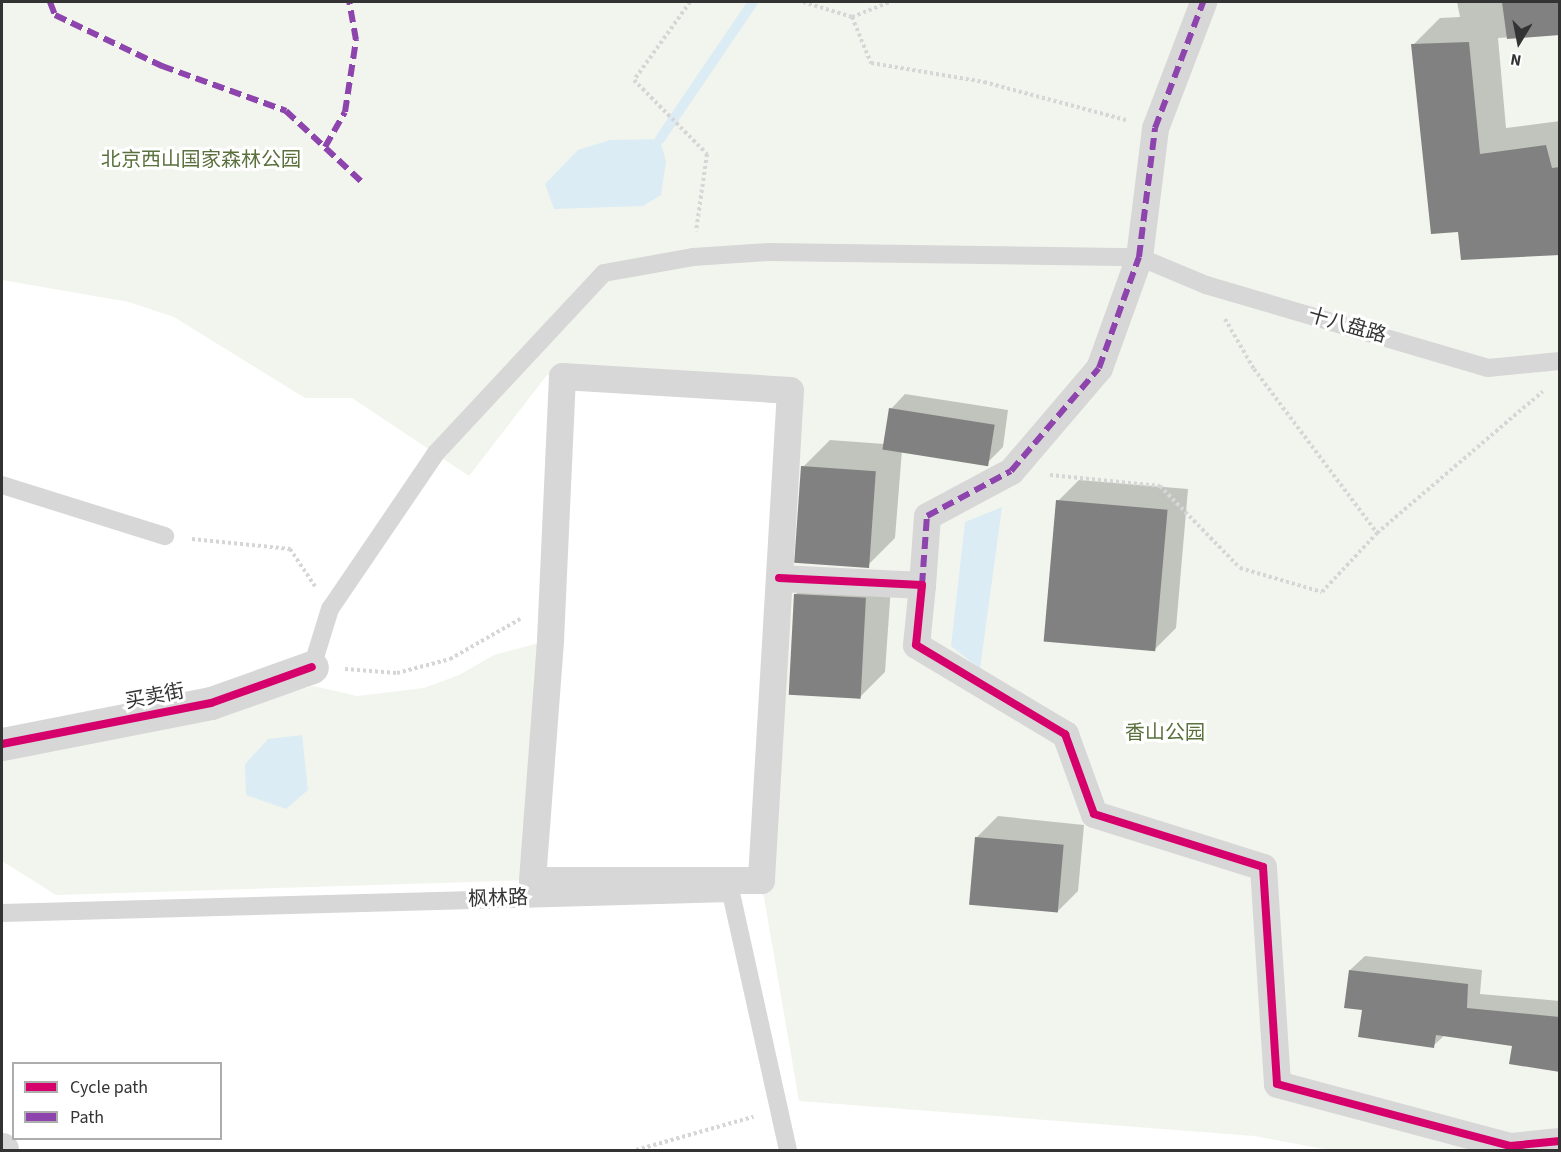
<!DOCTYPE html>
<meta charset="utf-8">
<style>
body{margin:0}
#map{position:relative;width:1561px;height:1152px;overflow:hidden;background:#fff;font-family:"Source Sans 3","Noto Sans SC",sans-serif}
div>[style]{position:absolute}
.green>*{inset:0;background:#f2f5ed}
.water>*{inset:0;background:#dcecf4}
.shadow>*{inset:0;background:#0003}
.stream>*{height:10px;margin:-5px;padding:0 5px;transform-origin:5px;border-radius:5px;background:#dcecf4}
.building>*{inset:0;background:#818181;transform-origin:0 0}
.path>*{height:4px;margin-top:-2px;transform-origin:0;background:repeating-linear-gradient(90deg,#d6d6d6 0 3px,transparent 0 6px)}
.service>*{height:18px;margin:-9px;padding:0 9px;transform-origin:9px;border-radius:9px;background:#d7d7d7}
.pedestrian>*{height:27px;margin:-13.5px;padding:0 13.5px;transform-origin:13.5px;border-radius:13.5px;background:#d7d7d7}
.minor>*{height:33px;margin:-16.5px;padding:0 16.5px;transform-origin:16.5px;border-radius:16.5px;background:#d7d7d7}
.quiet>*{height:6px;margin-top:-3px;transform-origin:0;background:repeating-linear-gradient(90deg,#8e44ad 0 12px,transparent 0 18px)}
.cycleway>*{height:8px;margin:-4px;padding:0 4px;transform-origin:4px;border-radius:4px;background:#d6006c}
span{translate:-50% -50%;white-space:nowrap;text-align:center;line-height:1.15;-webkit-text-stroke:6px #fff;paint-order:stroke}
.park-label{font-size:20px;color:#5a713d}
.street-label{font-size:20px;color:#333}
.frame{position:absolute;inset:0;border:3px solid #333;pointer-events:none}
.legend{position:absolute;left:12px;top:1062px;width:210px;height:78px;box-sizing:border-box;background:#fff;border:2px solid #adadad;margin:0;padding:8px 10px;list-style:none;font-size:18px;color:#333}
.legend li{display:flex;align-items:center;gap:12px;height:30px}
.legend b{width:30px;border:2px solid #adadad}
.north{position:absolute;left:1489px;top:12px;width:60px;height:60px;-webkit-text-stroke:4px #fff;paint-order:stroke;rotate:190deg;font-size:16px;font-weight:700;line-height:24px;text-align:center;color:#333}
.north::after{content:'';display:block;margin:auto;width:21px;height:27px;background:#333;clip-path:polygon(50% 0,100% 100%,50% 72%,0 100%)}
</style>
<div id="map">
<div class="green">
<div style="clip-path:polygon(2px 2px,1559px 2px,1559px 1150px,1329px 1150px,1254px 1136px,799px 1101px,761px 880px,789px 390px,547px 375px,469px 476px,352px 398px,305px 398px,174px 317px,129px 302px,2px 280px)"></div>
<div style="clip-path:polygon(550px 640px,532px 880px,56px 895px,2px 861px,2px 759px,208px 717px,313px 686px,357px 696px,424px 688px,459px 675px,494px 655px)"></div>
</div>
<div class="water">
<div style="clip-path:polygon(660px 139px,666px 162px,661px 195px,643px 206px,554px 209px,545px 184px,578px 150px,610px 140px)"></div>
<div style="clip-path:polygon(1002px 507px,980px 669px,951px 646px,965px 522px)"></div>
<div style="clip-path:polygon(302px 735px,308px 790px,286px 809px,246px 795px,245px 764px,268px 739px)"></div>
</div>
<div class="shadow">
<div style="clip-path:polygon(1457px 2px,1560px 2px,1560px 34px,1498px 38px,1506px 128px,1560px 121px,1560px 253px,1459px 230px,1413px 45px,1440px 18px,1460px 17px)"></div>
<div style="clip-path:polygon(905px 394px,1008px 410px,1003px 447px,989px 461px,902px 450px,895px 538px,868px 565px,803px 467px,830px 440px,884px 444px,891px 409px)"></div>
<div style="clip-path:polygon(1079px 480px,1188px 489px,1176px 628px,1155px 649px,1058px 501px)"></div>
<div style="clip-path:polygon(822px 568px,892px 572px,885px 672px,858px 699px,795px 595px)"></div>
<div style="clip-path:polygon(998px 816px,1084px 825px,1078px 891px,1057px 912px,977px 837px)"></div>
<div style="clip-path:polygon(1365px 956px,1482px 970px,1480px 994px,1560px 1001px,1560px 1070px,1513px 1045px,1445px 1035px,1433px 1046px,1364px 1009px,1350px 970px)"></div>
</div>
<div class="stream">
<div style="left:660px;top:139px;width:166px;rotate:-55.8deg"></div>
</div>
<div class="building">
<div style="clip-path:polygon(1502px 2px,1560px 2px,1560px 35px,1507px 39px)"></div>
<div style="clip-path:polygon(1469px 42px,1480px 154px,1546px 145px,1552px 168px,1560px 167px,1560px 255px,1461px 260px,1458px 232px,1431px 234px,1411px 44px)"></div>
<div style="left:889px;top:408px;width:107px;height:42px;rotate:9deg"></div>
<div style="left:801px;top:466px;width:75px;height:97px;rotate:4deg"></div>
<div style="left:1056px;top:500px;width:112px;height:142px;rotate:5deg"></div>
<div style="left:794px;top:594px;width:72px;height:101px;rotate:3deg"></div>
<div style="left:975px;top:837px;width:89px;height:68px;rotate:5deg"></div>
<div style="clip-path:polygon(1349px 970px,1468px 984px,1467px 1008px,1560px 1017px,1560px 1072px,1509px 1064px,1512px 1046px,1436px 1035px,1434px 1048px,1358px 1037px,1362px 1010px,1344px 1008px)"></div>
</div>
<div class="path">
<div style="left:690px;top:2px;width:96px;rotate:125.7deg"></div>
<div style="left:634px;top:80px;width:104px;rotate:45.4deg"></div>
<div style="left:707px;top:154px;width:78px;rotate:98.1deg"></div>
<div style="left:803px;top:2px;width:51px;rotate:17deg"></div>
<div style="left:852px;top:17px;width:41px;rotate:-21.5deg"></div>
<div style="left:852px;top:17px;width:50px;rotate:67.6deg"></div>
<div style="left:871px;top:63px;width:115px;rotate:9.5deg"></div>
<div style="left:984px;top:82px;width:147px;rotate:15deg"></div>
<div style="left:1225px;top:319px;width:58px;rotate:59.9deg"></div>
<div style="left:1254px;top:369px;width:205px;rotate:53.1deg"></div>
<div style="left:1377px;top:533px;width:218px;rotate:-40.5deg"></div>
<div style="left:1050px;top:475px;width:111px;rotate:5.7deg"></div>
<div style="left:1160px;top:486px;width:115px;rotate:45.7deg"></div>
<div style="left:1240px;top:568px;width:85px;rotate:16.3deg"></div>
<div style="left:1322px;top:592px;width:81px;rotate:-47deg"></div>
<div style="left:192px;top:539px;width:99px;rotate:5.8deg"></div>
<div style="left:290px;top:549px;width:45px;rotate:56deg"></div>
<div style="left:345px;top:669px;width:52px;rotate:4.4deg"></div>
<div style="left:397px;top:673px;width:55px;rotate:-14.8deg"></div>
<div style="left:450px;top:659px;width:81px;rotate:-29.7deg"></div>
<div style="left:636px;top:1150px;width:122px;rotate:-15.8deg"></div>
</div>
<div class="service">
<div style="left:2px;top:485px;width:171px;rotate:17.4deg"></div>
<div style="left:312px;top:667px;width:61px;rotate:-72.8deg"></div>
<div style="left:330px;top:609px;width:189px;rotate:-55.8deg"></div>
<div style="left:436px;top:453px;width:246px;rotate:-47deg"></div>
<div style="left:604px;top:273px;width:90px;rotate:-10.2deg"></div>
<div style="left:693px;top:257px;width:76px;rotate:-3.8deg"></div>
<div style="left:769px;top:252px;width:370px;rotate:0.8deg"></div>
<div style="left:1139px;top:257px;width:73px;rotate:22.7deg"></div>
<div style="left:1206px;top:285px;width:294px;rotate:16.4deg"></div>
<div style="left:1488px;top:368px;width:72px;rotate:-5.6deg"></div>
<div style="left:2px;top:913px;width:729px;rotate:-1.57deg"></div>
<div style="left:731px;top:893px;width:263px;rotate:77.5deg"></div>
</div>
<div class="pedestrian">
<div style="left:562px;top:376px;width:228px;rotate:3.5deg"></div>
<div style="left:790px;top:390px;width:491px;rotate:93.4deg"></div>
<div style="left:761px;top:880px;width:229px;rotate:180deg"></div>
<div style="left:532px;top:880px;width:241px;rotate:-85.7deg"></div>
<div style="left:550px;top:640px;width:264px;rotate:-87.4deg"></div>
<div style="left:779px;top:578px;width:143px;rotate:2.8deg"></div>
<div style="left:922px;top:585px;width:60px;rotate:95.7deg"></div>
<div style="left:916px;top:645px;width:174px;rotate:30.9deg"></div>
<div style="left:1065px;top:734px;width:85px;rotate:70.1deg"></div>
<div style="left:1094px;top:814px;width:177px;rotate:17.4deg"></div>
<div style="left:1263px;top:867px;width:217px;rotate:86.3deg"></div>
<div style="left:1277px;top:1084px;width:241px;rotate:14.9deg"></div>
<div style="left:1510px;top:1146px;width:50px;rotate:-5.7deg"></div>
<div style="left:922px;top:585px;width:69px;rotate:-85.9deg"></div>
<div style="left:927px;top:516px;width:95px;rotate:-28.2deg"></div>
<div style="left:1011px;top:471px;width:135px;rotate:-49.5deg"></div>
<div style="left:1099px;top:368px;width:118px;rotate:-70.2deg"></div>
<div style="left:1139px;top:257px;width:130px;rotate:-82.9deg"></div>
<div style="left:1155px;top:128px;width:135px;rotate:-69.1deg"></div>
</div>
<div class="minor">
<div style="left:2px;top:744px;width:213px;rotate:-11.1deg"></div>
<div style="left:211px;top:703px;width:107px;rotate:-19.6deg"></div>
<div style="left:2px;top:1149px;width:1px;rotate:90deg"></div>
</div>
<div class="quiet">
<div style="left:50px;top:2px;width:14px;rotate:69deg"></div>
<div style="left:55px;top:15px;width:119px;rotate:25.5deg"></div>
<div style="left:162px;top:66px;width:132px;rotate:19.9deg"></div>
<div style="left:286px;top:111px;width:105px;rotate:43.1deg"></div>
<div style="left:325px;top:147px;width:40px;rotate:-60.3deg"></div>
<div style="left:345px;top:112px;width:73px;rotate:-81.3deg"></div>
<div style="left:356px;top:40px;width:39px;rotate:-100deg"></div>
<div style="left:922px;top:585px;width:69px;rotate:-85.9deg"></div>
<div style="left:927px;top:516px;width:95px;rotate:-28.2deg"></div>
<div style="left:1011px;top:471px;width:135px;rotate:-49.5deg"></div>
<div style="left:1099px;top:368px;width:118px;rotate:-70.2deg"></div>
<div style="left:1139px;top:257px;width:130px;rotate:-82.9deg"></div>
<div style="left:1155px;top:128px;width:135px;rotate:-69.1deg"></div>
</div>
<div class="cycleway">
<div style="left:779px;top:578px;width:143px;rotate:2.8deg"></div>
<div style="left:922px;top:585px;width:60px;rotate:95.7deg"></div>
<div style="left:916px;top:645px;width:174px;rotate:30.9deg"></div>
<div style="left:1065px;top:734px;width:85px;rotate:70.1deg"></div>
<div style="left:1094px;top:814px;width:177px;rotate:17.4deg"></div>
<div style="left:1263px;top:867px;width:217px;rotate:86.3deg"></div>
<div style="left:1277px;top:1084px;width:241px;rotate:14.9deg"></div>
<div style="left:1510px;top:1146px;width:50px;rotate:-5.7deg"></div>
<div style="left:2px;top:744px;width:213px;rotate:-11.1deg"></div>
<div style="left:211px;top:703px;width:107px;rotate:-19.6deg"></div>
</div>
<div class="park-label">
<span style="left:201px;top:160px">北京西山国家森林公园</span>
<span style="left:1165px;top:733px">香山公园</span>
</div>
<div class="street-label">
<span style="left:1347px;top:326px;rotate:16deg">十八盘路</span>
<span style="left:155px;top:697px;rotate:-11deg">买卖街</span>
<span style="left:498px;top:899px;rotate:-2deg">枫林路</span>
</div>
<div class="frame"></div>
<ul class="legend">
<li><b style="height:8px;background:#d6006c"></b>Cycle path</li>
<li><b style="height:8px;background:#8e44ad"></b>Path</li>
</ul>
<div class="north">N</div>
</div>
